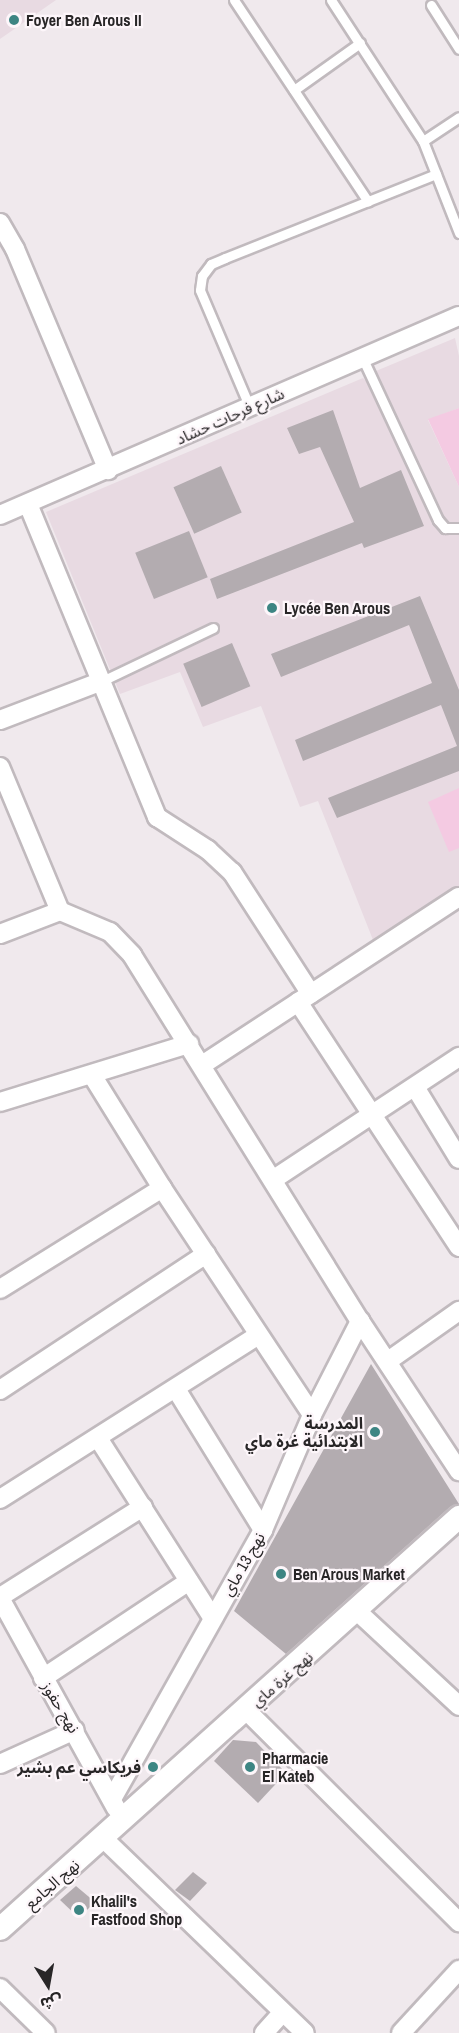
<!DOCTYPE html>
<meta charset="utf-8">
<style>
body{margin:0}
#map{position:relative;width:459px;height:2033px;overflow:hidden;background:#f0e9ed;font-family:"Archivo Narrow","Noto Sans Arabic",sans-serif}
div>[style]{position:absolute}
.built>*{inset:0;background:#e8dae2}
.green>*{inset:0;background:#f4cae2}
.building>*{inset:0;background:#b3acb0;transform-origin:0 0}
.roads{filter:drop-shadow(2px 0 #c1babe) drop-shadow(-2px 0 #c1babe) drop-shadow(0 2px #c1babe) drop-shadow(0 -2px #c1babe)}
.service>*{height:9px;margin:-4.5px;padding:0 4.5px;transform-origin:4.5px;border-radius:4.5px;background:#fff}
.minor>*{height:18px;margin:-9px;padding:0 9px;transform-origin:9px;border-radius:9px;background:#fff}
.tertiary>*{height:22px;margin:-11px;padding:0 11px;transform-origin:11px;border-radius:11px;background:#fff}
.dots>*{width:16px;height:16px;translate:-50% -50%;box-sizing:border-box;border:3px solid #fdf6fa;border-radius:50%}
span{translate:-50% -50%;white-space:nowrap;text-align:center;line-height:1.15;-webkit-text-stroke:4.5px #fdf6fa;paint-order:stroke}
.poi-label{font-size:16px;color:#282627;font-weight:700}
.left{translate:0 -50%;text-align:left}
.right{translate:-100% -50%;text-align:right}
.street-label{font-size:16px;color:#282627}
.north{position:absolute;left:18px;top:1955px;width:60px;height:60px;-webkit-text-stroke:4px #fdf6fa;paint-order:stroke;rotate:169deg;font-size:16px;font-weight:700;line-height:24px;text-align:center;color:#282627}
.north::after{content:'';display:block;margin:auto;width:21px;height:27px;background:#282627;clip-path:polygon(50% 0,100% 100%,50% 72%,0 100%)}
</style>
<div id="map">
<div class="built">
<div style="clip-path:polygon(0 0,56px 0,0 39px)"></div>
<div style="clip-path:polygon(455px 338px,459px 356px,459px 408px,428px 420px,459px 487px,459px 894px,377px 950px,318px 801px,300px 807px,261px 706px,203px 727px,180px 672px,120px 694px,46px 512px,363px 378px,369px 384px,377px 380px,376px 371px)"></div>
</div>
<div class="green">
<div style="clip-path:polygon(459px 408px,459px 487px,428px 419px)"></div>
<div style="clip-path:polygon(459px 788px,459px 848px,449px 852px,428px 802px)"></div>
</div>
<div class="building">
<div style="clip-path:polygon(333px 410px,360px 488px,401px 470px,424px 526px,364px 548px,362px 543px,217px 599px,210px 579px,354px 522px,320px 447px,299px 454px,287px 428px)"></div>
<div style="left:221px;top:466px;width:51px;height:52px;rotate:66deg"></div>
<div style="left:189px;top:531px;width:50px;height:58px;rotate:68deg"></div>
<div style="clip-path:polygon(420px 596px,459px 690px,459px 771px,337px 818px,328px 798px,457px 746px,441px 705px,303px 761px,295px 740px,432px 683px,409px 625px,281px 677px,271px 654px)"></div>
<div style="left:232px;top:643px;width:47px;height:53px;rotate:67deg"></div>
<div style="clip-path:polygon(371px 1364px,459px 1504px,450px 1507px,286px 1654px,234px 1611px)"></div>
<div style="clip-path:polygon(233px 1740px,256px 1742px,286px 1773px,258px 1803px,214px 1761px)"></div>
<div style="clip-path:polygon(193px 1872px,207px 1883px,190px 1901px,175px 1890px)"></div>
<div style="clip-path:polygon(76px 1886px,95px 1902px,79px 1918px,60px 1900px)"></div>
</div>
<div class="roads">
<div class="service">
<div style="left:234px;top:0;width:242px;rotate:56.4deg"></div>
<div style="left:331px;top:0;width:168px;rotate:56.9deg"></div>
<div style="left:423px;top:141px;width:99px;rotate:68.6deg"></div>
<div style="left:431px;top:5px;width:52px;rotate:57.5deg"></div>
<div style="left:294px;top:90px;width:81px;rotate:-35.5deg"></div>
<div style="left:423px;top:141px;width:43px;rotate:-33.7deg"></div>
<div style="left:362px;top:357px;width:180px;rotate:65deg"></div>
<div style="left:438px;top:520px;width:11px;rotate:49deg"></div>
<div style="left:445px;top:528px;width:14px"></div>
<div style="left:250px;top:408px;width:128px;rotate:-113deg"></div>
<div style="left:200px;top:290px;width:14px;rotate:-82deg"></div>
<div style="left:202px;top:276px;width:15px;rotate:-53deg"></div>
<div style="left:211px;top:264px;width:15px;rotate:-23deg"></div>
<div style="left:225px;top:258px;width:227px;rotate:-21.7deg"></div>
<div style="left:102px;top:681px;width:123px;rotate:-25.5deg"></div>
</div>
<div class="minor">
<div style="left:0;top:223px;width:30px;rotate:60deg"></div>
<div style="left:15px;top:249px;width:240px;rotate:67.2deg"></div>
<div style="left:28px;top:504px;width:339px;rotate:67.6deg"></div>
<div style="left:157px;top:817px;width:61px;rotate:32.9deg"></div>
<div style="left:208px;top:850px;width:33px;rotate:43deg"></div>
<div style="left:232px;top:872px;width:145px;rotate:57.1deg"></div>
<div style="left:0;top:515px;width:500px;rotate:-23.44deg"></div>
<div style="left:0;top:720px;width:109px;rotate:-20.9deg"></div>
<div style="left:0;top:767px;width:156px;rotate:67.4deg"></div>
<div style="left:60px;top:911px;width:54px;rotate:22.8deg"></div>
<div style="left:110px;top:932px;width:32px;rotate:46deg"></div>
<div style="left:132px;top:955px;width:431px;rotate:58.1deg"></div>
<div style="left:360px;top:1321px;width:180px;rotate:56.6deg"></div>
<div style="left:0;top:934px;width:64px;rotate:-21deg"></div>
<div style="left:298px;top:1002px;width:293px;rotate:56.7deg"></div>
<div style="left:202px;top:1065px;width:307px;rotate:-33.2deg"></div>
<div style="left:92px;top:1075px;width:133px;rotate:58.2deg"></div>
<div style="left:162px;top:1188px;width:272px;rotate:56.5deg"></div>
<div style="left:415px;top:1087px;width:84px;rotate:58.6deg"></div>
<div style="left:0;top:1102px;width:198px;rotate:-17.1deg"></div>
<div style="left:274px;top:1179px;width:222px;rotate:-33.4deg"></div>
<div style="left:0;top:1289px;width:191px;rotate:-31.9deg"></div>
<div style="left:388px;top:1361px;width:87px;rotate:-35.2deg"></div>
<div style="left:176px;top:1389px;width:166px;rotate:58.3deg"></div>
<div style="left:0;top:1390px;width:247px;rotate:-33.4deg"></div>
<div style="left:98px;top:1438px;width:212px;rotate:57.5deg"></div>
<div style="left:0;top:1499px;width:306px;rotate:-32.4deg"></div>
<div style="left:0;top:1597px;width:169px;rotate:-32.2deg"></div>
<div style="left:0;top:1598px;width:240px;rotate:61.1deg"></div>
<div style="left:358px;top:1612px;width:138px;rotate:42.9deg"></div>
<div style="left:43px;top:1678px;width:175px;rotate:-33.6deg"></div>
<div style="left:246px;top:1710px;width:301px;rotate:44.9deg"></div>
<div style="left:0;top:1764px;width:82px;rotate:-24.4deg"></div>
<div style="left:112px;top:1799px;width:308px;rotate:-60.7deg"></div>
<div style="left:263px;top:1530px;width:125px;rotate:-66.9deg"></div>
<div style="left:312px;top:1415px;width:106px;rotate:-62.9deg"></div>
<div style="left:104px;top:1839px;width:279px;rotate:44deg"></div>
<div style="left:0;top:1988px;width:64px;rotate:44.4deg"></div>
<div style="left:264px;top:2033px;width:28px;rotate:-48deg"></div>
<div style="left:401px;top:2033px;width:86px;rotate:-47.4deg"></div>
</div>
<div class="tertiary">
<div style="left:0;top:1929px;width:617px;rotate:-41.91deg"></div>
</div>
</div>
<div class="dots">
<div style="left:14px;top:20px;background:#3d8583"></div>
<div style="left:272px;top:608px;background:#3d8583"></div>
<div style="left:375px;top:1432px;background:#3d8583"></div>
<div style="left:281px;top:1574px;background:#3d8583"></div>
<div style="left:153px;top:1767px;background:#3d8583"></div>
<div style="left:250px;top:1767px;background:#3d8583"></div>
<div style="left:79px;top:1910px;background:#3d8583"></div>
</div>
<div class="poi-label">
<span class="left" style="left:26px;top:20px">Foyer Ben Arous II</span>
<span class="left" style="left:284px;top:608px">Lycée Ben Arous</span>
<span class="right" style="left:363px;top:1432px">المدرسة<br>الابتدائية غرة ماي</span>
<span class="left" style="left:293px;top:1574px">Ben Arous Market</span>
<span class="left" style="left:262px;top:1767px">Pharmacie<br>El Kateb</span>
<span class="right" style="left:141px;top:1767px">فريكاسي عم بشير</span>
<span class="left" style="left:91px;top:1910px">Khalil's<br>Fastfood Shop</span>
</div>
<div class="street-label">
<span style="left:230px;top:416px;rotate:-24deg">شارع فرحات حشاد</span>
<span style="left:243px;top:1564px;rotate:-60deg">نهج 13 ماي</span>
<span style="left:282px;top:1679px;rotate:-41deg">نهج غرة ماي</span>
<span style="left:61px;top:1707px;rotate:59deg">نهج حفوز</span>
<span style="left:52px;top:1884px;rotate:-41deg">نهج الجامع</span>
</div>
<div class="north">ش</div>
</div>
